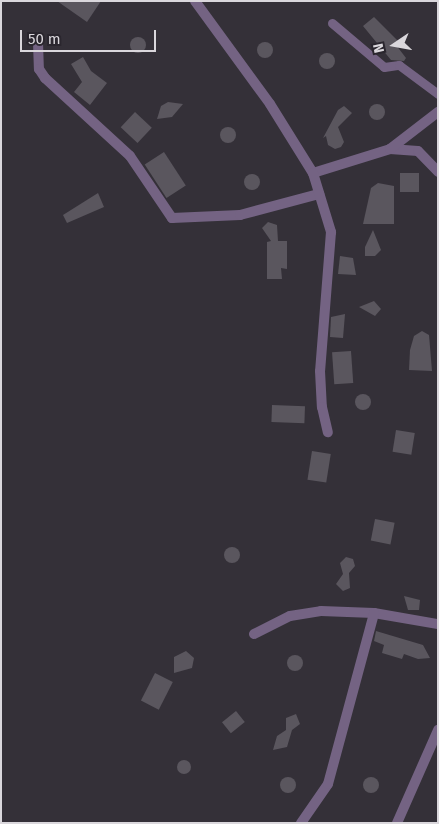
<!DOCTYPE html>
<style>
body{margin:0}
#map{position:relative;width:439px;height:824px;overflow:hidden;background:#343038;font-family:"Fira Sans",sans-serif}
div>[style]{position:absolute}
.building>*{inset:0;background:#5a565e;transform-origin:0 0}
.round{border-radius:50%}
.service>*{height:9px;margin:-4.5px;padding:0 4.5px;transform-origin:4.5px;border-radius:4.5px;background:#746383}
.minor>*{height:10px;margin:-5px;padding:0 5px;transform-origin:5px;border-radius:5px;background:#746383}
span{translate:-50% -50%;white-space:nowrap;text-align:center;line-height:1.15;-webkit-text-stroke:4.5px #2a262e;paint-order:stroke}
.frame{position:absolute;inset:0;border:2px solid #dad7dc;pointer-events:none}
.north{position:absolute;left:369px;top:20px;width:50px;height:50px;-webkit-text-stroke:4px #2a262e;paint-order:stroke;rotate:258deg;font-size:14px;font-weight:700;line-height:20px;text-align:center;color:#dad7dc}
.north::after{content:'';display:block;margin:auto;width:18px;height:22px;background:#dad7dc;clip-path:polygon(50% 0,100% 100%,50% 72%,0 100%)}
.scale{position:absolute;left:20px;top:30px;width:136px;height:22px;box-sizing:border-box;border:2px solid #dad7dc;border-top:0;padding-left:6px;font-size:15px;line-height:18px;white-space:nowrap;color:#dad7dc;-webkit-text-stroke:4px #2a262e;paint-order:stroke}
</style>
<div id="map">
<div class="building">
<div style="clip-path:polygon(57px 1px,101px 1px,87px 22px)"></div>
<div style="clip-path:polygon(374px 17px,399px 42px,396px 45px,406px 58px,404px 61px,391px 60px,363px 26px)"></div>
<div class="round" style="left:130px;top:37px;width:16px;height:16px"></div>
<div class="round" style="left:257px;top:42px;width:16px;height:16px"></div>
<div class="round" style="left:319px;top:53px;width:16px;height:16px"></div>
<div style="clip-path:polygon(83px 57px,91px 71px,107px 83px,90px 105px,74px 92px,82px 82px,71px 64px)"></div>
<div style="clip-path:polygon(168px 102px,183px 104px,172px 117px,157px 119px,161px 106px)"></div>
<div class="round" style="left:369px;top:104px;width:16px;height:16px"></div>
<div style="clip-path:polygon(344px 106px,352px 113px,338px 127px,344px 142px,341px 147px,335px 149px,328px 145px,326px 136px,323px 138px,338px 110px)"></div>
<div style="left:135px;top:112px;width:23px;height:21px;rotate:43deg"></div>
<div class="round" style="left:220px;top:127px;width:16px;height:16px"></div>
<div style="left:164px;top:152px;width:40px;height:23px;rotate:57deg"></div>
<div style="left:400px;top:173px;width:19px;height:19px"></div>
<div class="round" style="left:244px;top:174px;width:16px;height:16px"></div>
<div style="clip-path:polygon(378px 183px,394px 186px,394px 224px,363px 224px,371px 188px)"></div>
<div style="clip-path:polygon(98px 193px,104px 207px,67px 223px,63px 215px)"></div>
<div style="clip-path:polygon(268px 222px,277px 225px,278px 241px,287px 241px,287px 269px,281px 268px,282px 279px,267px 279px,267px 242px,271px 241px,262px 228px)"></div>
<div style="clip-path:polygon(373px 230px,381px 250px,375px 256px,365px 256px,365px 247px)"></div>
<div style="clip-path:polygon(340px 256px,353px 258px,356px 275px,338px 274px)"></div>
<div style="clip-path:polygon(374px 301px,381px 309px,375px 316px,359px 307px)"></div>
<div style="clip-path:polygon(345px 314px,343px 338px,330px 337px,331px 317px)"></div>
<div style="clip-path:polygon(422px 331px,429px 335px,432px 371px,409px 370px,410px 350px,414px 336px)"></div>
<div style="left:351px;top:351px;width:32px;height:19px;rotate:86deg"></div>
<div class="round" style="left:355px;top:394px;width:16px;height:16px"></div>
<div style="left:272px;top:405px;width:33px;height:17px;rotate:2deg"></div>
<div style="left:396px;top:430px;width:19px;height:22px;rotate:9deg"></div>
<div style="left:312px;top:451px;width:19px;height:29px;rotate:9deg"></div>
<div style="left:375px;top:519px;width:20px;height:22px;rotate:11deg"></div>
<div class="round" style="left:224px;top:547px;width:16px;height:16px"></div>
<div style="clip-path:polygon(346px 557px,353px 559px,355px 566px,349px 573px,350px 588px,343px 591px,336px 584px,343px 574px,340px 563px)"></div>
<div style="clip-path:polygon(404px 596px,420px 600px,419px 610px,408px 610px)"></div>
<div style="clip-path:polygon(376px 631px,423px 645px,430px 658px,418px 659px,404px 654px,402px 659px,382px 653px,384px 645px,374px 641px)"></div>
<div style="clip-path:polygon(186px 651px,194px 658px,192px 668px,174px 673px,174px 657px)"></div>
<div class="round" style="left:287px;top:655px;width:16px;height:16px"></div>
<div style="left:155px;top:673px;width:20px;height:31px;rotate:27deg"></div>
<div style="left:236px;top:711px;width:14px;height:18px;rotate:51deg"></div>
<div style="clip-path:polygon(296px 714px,300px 724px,292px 730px,287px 747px,273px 750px,277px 736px,286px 730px,286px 718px)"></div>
<div class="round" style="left:177px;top:760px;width:14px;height:14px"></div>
<div class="round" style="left:363px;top:777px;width:16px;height:16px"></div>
<div class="round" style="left:280px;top:777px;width:16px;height:16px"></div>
</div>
<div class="service">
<div style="left:332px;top:23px;width:68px;rotate:40.2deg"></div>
<div style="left:384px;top:67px;width:15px;rotate:-8deg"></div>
<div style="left:399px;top:65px;width:49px;rotate:36.6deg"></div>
</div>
<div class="minor">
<div style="left:195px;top:1px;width:127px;rotate:53.9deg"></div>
<div style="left:270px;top:104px;width:81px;rotate:58.1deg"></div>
<div style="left:313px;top:173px;width:81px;rotate:-17.3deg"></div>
<div style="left:390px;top:149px;width:28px;rotate:4deg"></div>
<div style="left:418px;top:151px;width:29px;rotate:46deg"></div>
<div style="left:38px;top:43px;width:26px;rotate:88deg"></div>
<div style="left:39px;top:69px;width:11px;rotate:56deg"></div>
<div style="left:45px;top:78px;width:115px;rotate:42.5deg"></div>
<div style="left:130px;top:156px;width:75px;rotate:55.9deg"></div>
<div style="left:172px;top:218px;width:68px;rotate:-2.5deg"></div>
<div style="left:240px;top:215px;width:82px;rotate:-14.9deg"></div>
<div style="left:390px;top:149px;width:61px;rotate:-37.6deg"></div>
<div style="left:313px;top:173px;width:62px;rotate:73deg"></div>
<div style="left:331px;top:232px;width:139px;rotate:94.5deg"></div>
<div style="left:320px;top:371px;width:36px;rotate:87deg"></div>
<div style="left:322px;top:407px;width:26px;rotate:77deg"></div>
<div style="left:254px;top:634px;width:40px;rotate:-26.6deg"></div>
<div style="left:290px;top:616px;width:31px;rotate:-9deg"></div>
<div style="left:321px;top:611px;width:53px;rotate:2.2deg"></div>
<div style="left:374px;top:613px;width:65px;rotate:9.8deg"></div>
<div style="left:301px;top:823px;width:47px;rotate:-55.3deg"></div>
<div style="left:328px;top:784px;width:177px;rotate:-74.9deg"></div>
<div style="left:397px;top:823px;width:102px;rotate:-66.2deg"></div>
</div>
<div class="frame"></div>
<div class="north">N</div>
<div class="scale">50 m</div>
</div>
